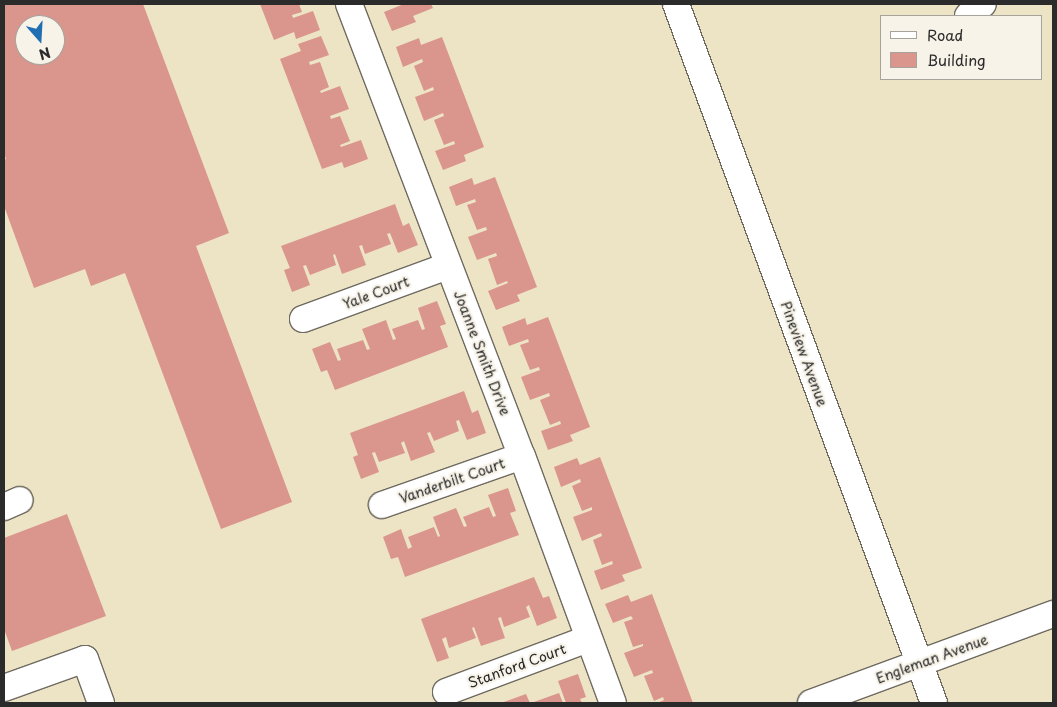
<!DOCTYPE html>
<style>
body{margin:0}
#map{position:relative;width:1057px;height:707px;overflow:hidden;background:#ede3c5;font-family:"Playpen Sans",sans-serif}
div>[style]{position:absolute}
.building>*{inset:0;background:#da968c}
.roads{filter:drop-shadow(1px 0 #6f6b61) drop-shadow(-1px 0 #6f6b61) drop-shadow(0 1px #6f6b61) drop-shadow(0 -1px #6f6b61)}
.minor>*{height:26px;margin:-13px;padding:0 13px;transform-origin:13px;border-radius:13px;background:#fff}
span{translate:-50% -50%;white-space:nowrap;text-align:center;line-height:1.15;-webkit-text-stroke:4.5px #f7f3e8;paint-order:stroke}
.street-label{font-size:14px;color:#2b2b2b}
.frame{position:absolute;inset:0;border:5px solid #2b2b2b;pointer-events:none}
.legend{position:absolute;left:880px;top:15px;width:162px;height:65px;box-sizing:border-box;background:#f7f3e8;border:1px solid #a5a39c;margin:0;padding:6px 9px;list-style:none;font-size:15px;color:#2b2b2b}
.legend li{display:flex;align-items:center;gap:10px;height:25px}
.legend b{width:25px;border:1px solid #a5a39c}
.north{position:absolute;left:15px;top:15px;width:50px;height:50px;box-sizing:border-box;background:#f7f3e8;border:1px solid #a5a39c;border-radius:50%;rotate:161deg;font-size:14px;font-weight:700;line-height:20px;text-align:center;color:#2b2b2b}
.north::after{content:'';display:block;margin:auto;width:18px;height:22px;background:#1f6fb2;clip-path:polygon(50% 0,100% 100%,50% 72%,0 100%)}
</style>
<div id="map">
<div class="building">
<div style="clip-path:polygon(evenodd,8px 4px,143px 4px,229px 233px,196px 246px,292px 502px,221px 529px,125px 273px,91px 286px,85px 269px,34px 288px,4px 206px,4px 160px,6px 159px,4px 153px,4px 5px,8px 4px,25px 25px,55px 25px,55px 55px,25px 55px,25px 25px)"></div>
<div style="clip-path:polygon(260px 4px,299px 4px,302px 12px,292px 15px,293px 18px,313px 11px,320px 30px,296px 39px,294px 32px,274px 40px)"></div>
<div style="clip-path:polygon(404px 4px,431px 4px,433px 8px,413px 16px,416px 22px,392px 31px,384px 12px)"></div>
<div style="clip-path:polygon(321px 36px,329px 55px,309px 62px,310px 65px,320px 62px,329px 87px,320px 91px,321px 93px,340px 86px,349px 109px,330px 116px,331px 119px,340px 116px,350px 141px,340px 145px,341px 147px,361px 140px,368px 159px,344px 168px,342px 162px,322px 169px,280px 59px,301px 51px,298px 44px)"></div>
<div style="clip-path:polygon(442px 37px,484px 147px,464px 155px,466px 161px,443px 170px,435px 151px,455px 144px,454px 141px,444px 145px,434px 120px,444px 116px,443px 113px,424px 121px,415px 97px,434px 90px,433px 87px,424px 91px,414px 66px,423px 62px,422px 59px,403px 67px,396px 47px,419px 38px,421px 45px)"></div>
<div style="clip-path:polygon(495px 177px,537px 287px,517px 295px,520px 301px,496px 310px,488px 291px,508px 283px,507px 281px,497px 285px,488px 259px,497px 256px,496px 253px,477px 260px,468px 237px,487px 230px,486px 227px,477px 230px,467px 205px,476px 202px,475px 199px,456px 206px,449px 187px,472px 178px,474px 185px)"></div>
<div style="clip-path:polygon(395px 204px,403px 226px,409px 223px,418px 245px,398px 253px,390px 233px,387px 234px,391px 244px,365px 254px,362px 245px,359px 246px,366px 265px,342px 274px,335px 254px,333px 255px,336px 265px,310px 275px,306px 265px,303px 266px,310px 285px,292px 292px,284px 270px,290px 268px,281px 246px)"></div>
<div style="clip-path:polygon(437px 301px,446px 324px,440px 326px,448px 347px,335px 390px,327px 370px,321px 372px,312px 349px,330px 342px,338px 361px,341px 360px,337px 349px,363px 340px,367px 350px,370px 349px,362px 329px,386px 320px,393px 340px,396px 339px,392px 329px,418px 320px,422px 330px,425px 329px,418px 308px)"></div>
<div style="clip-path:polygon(548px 317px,590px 427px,570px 435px,573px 441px,548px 450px,541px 431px,561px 424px,560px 421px,550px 425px,540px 400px,550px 396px,549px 393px,530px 400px,521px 377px,540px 370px,539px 367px,530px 370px,520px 345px,529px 342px,528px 339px,509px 346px,502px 327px,525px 318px,527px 325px)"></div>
<div style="clip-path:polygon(464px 391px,472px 413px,478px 410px,486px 433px,467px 440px,459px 420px,456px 421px,459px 431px,434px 441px,430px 432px,427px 433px,435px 452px,411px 461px,404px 441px,401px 443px,405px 453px,379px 462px,375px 452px,372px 453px,379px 472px,361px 479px,353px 457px,358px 455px,350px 433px)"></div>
<div style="clip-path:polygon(600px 457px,642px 568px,622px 575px,625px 581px,601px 590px,594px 571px,613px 564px,612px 561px,602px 565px,593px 540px,602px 536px,601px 533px,582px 541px,573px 517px,592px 510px,592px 507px,582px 511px,572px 486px,581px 482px,580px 479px,561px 487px,554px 467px,577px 458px,580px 465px)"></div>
<div style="clip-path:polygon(508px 488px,516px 511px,510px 513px,519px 535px,405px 577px,398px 557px,391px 559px,383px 537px,401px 529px,408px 549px,412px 547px,408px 537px,434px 527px,438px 537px,440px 536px,433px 517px,456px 508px,464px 527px,467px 526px,463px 517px,489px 507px,493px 517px,496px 516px,488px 495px)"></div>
<div style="clip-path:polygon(67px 514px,106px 616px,12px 651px,4px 629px,4px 538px)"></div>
<div style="clip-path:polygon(534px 577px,543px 598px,549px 596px,557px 618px,537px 626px,529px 605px,526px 607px,530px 617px,504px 627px,501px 617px,498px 618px,505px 638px,481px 646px,474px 627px,472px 628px,476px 638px,449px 648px,446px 637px,442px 639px,449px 658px,437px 662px,421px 619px)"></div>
<div style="clip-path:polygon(652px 594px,693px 703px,657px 703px,664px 700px,663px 697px,654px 701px,644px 676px,653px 673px,652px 670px,634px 677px,624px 653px,643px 646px,643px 644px,633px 647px,624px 622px,633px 619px,631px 616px,613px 623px,605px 604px,628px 595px,631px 602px)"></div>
<div style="clip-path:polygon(578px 674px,586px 697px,580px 699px,582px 703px,566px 703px,558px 681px)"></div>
<div style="clip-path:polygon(559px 693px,563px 703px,531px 703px)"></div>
<div style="clip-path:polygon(526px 694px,530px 703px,501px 703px)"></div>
</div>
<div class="roads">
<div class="minor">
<div style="left:349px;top:4px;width:484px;rotate:69.1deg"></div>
<div style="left:522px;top:456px;width:263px;rotate:69.8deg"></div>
<div style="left:676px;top:4px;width:745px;rotate:69.74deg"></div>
<div style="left:968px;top:16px;width:13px;rotate:-48deg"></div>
<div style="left:977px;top:6px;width:6px;rotate:-18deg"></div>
<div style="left:303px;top:319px;width:154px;rotate:-20.1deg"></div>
<div style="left:382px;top:505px;width:148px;rotate:-19.3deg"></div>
<div style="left:4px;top:507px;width:17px;rotate:-24deg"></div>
<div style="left:4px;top:688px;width:86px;rotate:-19.7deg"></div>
<div style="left:85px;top:659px;width:47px;rotate:70deg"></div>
<div style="left:446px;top:692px;width:152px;rotate:-20.5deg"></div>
<div style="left:811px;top:703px;width:258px;rotate:-20.2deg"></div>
</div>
</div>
<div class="street-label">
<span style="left:376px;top:293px;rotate:-20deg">Yale Court</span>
<span style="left:482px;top:353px;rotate:69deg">Joanne Smith Drive</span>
<span style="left:804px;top:354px;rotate:70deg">Pineview Avenue</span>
<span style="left:452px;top:481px;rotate:-19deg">Vanderbilt Court</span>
<span style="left:932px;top:659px;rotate:-20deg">Engleman Avenue</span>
<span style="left:517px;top:666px;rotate:-20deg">Stanford Court</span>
</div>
<div class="frame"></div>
<ul class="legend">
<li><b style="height:6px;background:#fff"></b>Road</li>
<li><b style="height:14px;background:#da968c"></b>Building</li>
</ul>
<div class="north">N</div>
</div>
